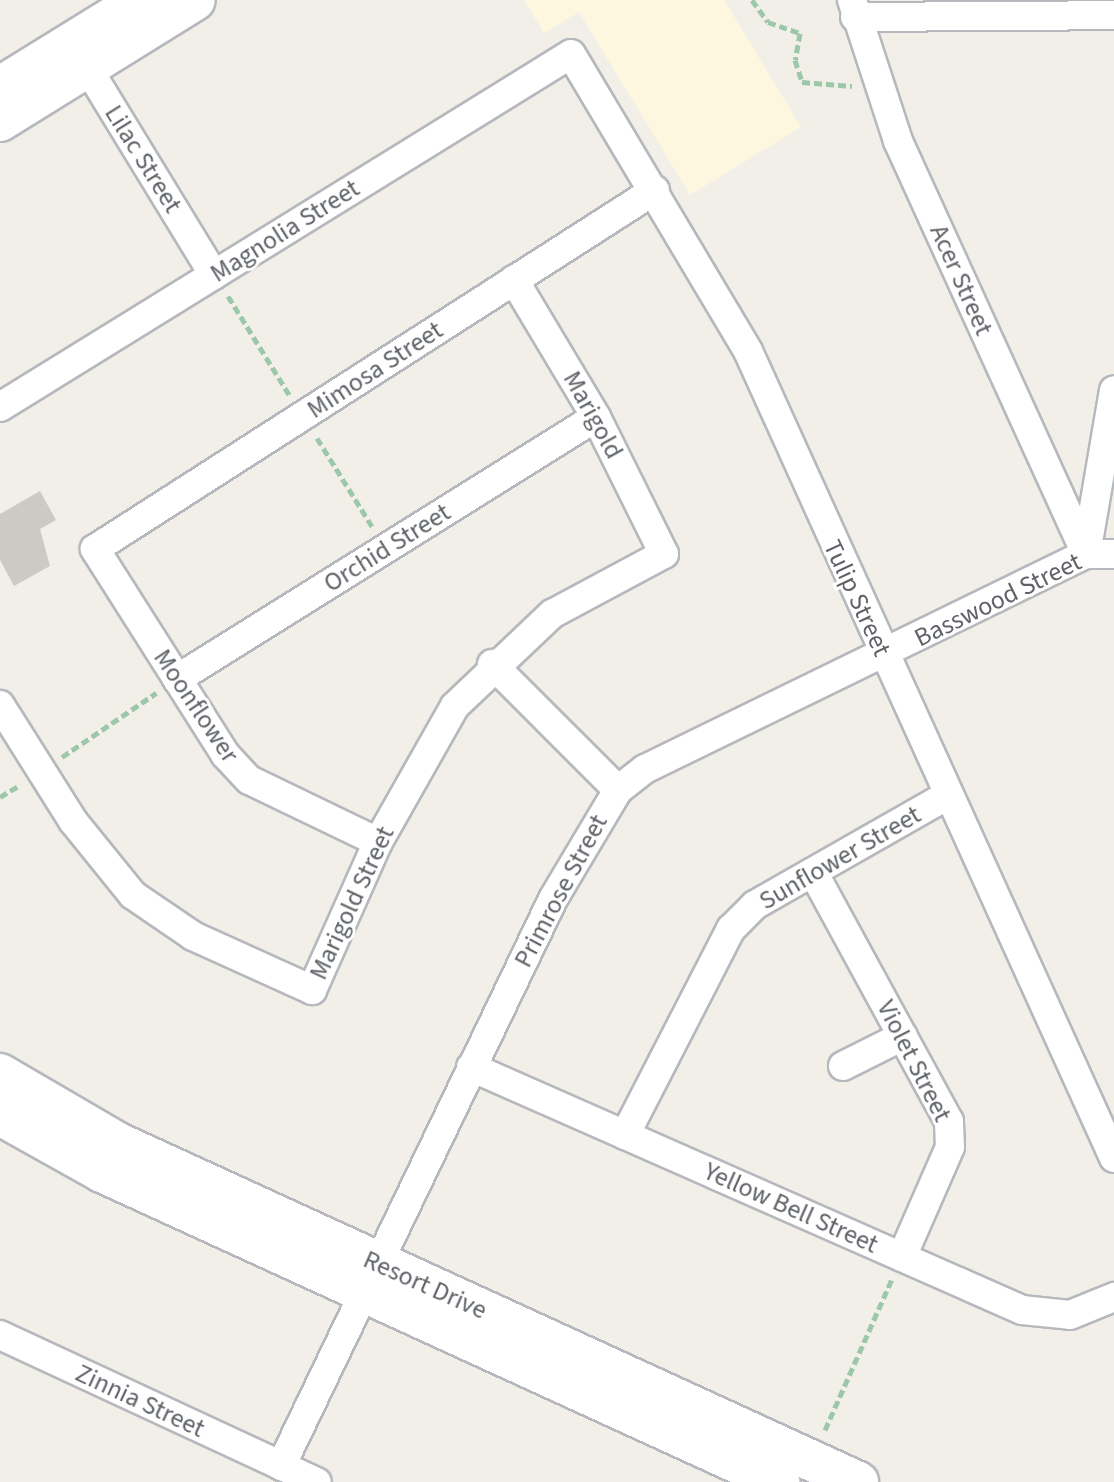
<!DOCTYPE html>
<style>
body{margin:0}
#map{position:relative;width:1114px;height:1482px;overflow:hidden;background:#f1efe8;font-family:"Source Sans 3",sans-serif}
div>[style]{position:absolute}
.commercial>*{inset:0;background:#fef7e0}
.building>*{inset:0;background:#cccac5}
.path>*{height:5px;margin-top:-2.5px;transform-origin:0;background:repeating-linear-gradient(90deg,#9cc7a9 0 8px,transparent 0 12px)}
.roads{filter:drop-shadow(2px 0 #b5b8bc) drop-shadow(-2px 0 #b5b8bc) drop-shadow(0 2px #b5b8bc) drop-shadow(0 -2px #b5b8bc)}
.street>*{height:28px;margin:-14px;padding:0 14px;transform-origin:14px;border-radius:14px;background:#fff}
.secondary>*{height:40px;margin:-20px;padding:0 20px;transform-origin:20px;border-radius:20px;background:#fff}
span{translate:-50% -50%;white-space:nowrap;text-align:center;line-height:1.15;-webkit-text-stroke:6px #fff;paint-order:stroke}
.street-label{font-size:26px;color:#5f6368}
</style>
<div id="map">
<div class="commercial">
<div style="clip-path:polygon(524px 0,724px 0,801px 127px,690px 195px,579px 12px,544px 33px)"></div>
</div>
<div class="building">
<div style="clip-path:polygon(40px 491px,56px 520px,40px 529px,50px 566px,14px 586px,0 560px,0 514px)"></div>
</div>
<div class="path">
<div style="left:752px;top:0;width:27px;rotate:54deg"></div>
<div style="left:768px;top:22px;width:34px;rotate:19deg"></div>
<div style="left:800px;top:33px;width:27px;rotate:100deg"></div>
<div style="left:795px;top:60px;width:23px;rotate:72deg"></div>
<div style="left:802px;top:82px;width:50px;rotate:4.6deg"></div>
<div style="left:228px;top:296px;width:118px;rotate:58.2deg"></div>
<div style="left:317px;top:438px;width:106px;rotate:58.1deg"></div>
<div style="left:62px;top:757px;width:114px;rotate:-34.2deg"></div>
<div style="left:0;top:797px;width:23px;rotate:-31deg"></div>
<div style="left:825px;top:1430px;width:165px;rotate:-66.1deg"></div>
</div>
<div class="roads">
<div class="street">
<div style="left:852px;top:0;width:148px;rotate:71.9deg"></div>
<div style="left:898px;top:141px;width:454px;rotate:65.5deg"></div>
<div style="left:855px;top:17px;width:259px;rotate:-0.4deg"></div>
<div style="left:79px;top:54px;width:259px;rotate:58.6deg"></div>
<div style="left:0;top:407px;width:671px;rotate:-31.72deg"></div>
<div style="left:571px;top:54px;width:346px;rotate:59.2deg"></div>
<div style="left:748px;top:351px;width:886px;rotate:65.6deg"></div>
<div style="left:1086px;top:554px;width:166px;rotate:-80.3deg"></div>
<div style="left:492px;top:664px;width:178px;rotate:45deg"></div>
<div style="left:177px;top:679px;width:494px;rotate:-32deg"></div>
<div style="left:0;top:705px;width:137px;rotate:57.8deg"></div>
<div style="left:73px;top:821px;width:95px;rotate:51deg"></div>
<div style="left:133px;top:895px;width:73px;rotate:34.3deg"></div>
<div style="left:193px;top:936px;width:131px;rotate:24.4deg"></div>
<div style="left:312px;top:990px;width:162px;rotate:-66deg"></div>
<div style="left:378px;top:842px;width:156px;rotate:-60.5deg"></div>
<div style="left:455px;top:706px;width:134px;rotate:-43.5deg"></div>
<div style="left:552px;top:614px;width:127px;rotate:-28.2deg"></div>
<div style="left:664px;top:554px;width:153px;rotate:-116.4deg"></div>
<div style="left:596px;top:417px;width:160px;rotate:-120.9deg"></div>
<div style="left:378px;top:842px;width:143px;rotate:-154.3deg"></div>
<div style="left:249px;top:780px;width:35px;rotate:-133deg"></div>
<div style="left:225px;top:754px;width:243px;rotate:-122.4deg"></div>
<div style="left:95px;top:549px;width:665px;rotate:-32.66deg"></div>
<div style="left:813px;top:872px;width:284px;rotate:61.4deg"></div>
<div style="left:949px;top:1121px;width:26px;rotate:88deg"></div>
<div style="left:950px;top:1147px;width:120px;rotate:113.6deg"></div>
<div style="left:843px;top:1066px;width:67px;rotate:-26.6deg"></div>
<div style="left:471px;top:1067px;width:602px;rotate:23.8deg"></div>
<div style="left:1022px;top:1310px;width:48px;rotate:5.9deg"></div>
<div style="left:1070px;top:1315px;width:48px;rotate:-22.2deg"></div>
<div style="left:625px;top:1135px;width:232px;rotate:-62.8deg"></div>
<div style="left:731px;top:929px;width:34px;rotate:-45deg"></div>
<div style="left:755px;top:905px;width:220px;rotate:-29.7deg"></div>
<div style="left:0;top:1335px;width:349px;rotate:24.9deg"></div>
<div style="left:281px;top:1466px;width:629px;rotate:-64.37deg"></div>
<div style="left:553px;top:899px;width:127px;rotate:-59.2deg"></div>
<div style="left:618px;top:790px;width:34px;rotate:-38deg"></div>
<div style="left:645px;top:769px;width:491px;rotate:-26deg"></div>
<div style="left:1086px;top:554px;width:28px"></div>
</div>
<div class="secondary">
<div style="left:0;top:87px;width:166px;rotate:-31.7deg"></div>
<div style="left:0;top:121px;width:229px;rotate:-31.8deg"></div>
<div style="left:0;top:1074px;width:137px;rotate:30.3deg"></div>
<div style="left:118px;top:1143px;width:814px;rotate:24.61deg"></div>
<div style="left:0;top:1115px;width:117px;rotate:29.2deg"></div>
<div style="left:102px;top:1172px;width:745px;rotate:24.6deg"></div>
</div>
</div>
<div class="street-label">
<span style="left:143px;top:159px;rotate:58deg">Lilac Street</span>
<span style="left:285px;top:231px;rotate:-32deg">Magnolia Street</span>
<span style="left:961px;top:280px;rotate:66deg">Acer Street</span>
<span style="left:375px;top:370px;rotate:-33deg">Mimosa Street</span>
<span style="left:593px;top:415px;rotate:61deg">Marigold</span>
<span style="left:387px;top:548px;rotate:-32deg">Orchid Street</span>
<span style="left:857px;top:598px;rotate:65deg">Tulip Street</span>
<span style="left:998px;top:600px;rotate:-26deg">Basswood Street</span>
<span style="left:196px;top:706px;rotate:56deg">Moonflower</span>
<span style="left:840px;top:858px;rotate:-30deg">Sunflower Street</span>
<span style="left:561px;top:891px;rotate:-62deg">Primrose Street</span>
<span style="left:352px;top:903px;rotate:-65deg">Marigold Street</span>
<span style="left:914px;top:1061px;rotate:63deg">Violet Street</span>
<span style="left:791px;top:1208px;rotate:24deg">Yellow Bell Street</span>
<span style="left:425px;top:1285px;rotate:24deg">Resort Drive</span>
<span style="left:140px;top:1401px;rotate:25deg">Zinnia Street</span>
</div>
</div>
